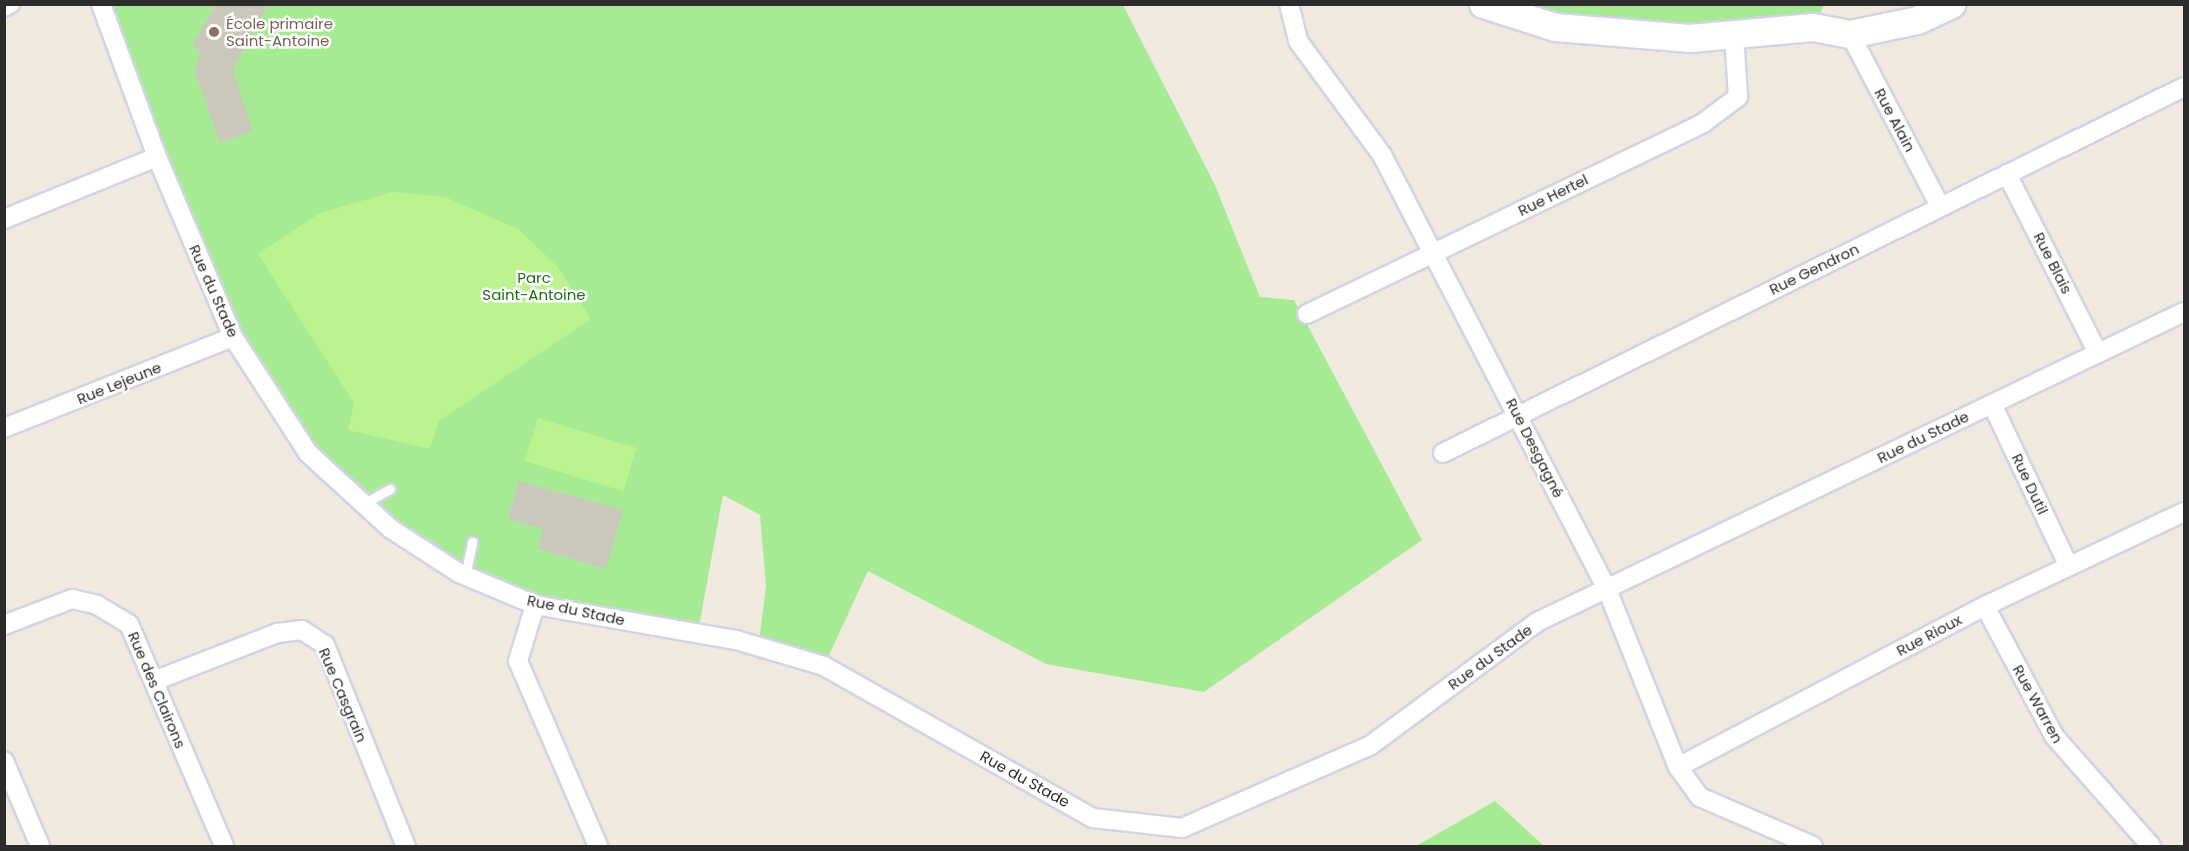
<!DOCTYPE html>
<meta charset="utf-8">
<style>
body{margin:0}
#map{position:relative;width:2189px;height:851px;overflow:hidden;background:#efeadd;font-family:Poppins,sans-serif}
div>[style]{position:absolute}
.green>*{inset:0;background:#a6eb94}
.pitch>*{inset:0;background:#bbf38f;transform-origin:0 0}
.building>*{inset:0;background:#cac8bb}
.roads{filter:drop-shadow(2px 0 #d2d3e6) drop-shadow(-2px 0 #d2d3e6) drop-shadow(0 2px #d2d3e6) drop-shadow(0 -2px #d2d3e6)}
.lane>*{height:9px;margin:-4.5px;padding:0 4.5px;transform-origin:4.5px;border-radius:4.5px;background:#fff}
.street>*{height:18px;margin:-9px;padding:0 9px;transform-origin:9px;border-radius:9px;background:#fff}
.secondary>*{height:27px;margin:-13.5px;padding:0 13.5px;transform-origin:13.5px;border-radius:13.5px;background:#fff}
.dots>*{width:16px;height:16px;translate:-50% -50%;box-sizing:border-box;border:3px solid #fff;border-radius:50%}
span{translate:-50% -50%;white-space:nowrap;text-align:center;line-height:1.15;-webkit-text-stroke:5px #fff;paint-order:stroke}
.education-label{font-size:15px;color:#785e54}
.left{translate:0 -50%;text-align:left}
.street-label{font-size:15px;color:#2c2c2c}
.park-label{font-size:15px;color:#197213}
.frame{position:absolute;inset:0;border:6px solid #2c2c2c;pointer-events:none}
</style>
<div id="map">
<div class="green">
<div style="clip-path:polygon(102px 5px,1123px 5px,1214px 183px,1260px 297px,1294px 300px,1422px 540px,1204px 692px,1046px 664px,868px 571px,824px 666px,757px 659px,766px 585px,760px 515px,723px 495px,696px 643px,537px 610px,451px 575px,367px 519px,295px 442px,265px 401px)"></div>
<div style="clip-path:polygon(1476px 5px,1824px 5px,1810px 33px,1555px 28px)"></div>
<div style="clip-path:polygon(1495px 801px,1544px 846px,1416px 846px)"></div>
</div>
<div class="pitch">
<div style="clip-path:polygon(392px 192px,445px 197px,518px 229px,557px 266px,591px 319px,439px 421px,430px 449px,348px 430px,354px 403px,258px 254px,320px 213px)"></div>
<div style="left:538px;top:418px;width:103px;height:45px;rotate:17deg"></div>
</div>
<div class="building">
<div style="clip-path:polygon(216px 4px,269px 4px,233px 69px,252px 131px,220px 143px,195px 72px,200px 51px,192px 46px)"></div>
<div style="clip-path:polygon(519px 481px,623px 510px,606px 569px,537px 549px,543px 529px,508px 519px)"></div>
</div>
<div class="roads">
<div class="lane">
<div style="left:363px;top:504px;width:31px;rotate:-29deg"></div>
<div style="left:465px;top:576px;width:35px;rotate:-78deg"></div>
</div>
<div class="street">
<div style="left:101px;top:4px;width:163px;rotate:69.9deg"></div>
<div style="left:157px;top:157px;width:195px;rotate:67.1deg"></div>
<div style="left:233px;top:337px;width:138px;rotate:57.1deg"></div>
<div style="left:308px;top:453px;width:113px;rotate:42.5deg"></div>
<div style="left:391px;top:529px;width:81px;rotate:32.9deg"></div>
<div style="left:459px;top:573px;width:82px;rotate:22.8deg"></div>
<div style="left:535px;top:605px;width:204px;rotate:9.9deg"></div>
<div style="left:736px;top:640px;width:92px;rotate:16.5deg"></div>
<div style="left:824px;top:666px;width:309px;rotate:29.5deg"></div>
<div style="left:1093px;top:818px;width:90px;rotate:6.4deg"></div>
<div style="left:1182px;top:828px;width:206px;rotate:-23.7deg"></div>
<div style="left:1371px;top:745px;width:207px;rotate:-36.5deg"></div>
<div style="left:1537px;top:622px;width:717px;rotate:-25.6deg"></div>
<div style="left:1289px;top:4px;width:38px;rotate:76deg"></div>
<div style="left:1298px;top:41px;width:142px;rotate:53.6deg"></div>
<div style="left:1382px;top:155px;width:489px;rotate:62.6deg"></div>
<div style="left:1607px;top:589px;width:192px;rotate:68.3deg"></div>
<div style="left:1678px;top:767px;width:37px;rotate:54deg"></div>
<div style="left:1700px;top:797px;width:123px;rotate:23.4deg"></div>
<div style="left:4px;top:7px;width:7px;rotate:-27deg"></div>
<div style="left:1850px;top:34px;width:194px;rotate:62.4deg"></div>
<div style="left:2007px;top:174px;width:201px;rotate:63.1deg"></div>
<div style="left:4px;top:219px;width:165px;rotate:-22.1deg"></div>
<div style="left:1307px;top:314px;width:440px;rotate:-25.7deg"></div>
<div style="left:1703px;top:123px;width:44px;rotate:-36.6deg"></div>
<div style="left:1738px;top:97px;width:63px;rotate:-93.6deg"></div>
<div style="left:1992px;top:404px;width:178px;rotate:64.7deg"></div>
<div style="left:4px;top:428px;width:246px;rotate:-21.7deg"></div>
<div style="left:1443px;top:453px;width:826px;rotate:-26.29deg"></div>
<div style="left:535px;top:605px;width:59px;rotate:106.9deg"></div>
<div style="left:518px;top:661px;width:202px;rotate:66.6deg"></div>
<div style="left:1985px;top:606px;width:147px;rotate:62deg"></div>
<div style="left:2054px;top:736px;width:147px;rotate:48.6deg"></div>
<div style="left:4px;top:625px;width:73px;rotate:-20.9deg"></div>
<div style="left:72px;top:599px;width:26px;rotate:13deg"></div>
<div style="left:97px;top:605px;width:37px;rotate:31deg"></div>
<div style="left:129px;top:624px;width:241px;rotate:66.8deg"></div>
<div style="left:154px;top:681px;width:132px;rotate:-21.3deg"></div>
<div style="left:277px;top:633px;width:25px;rotate:-7deg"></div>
<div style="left:302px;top:630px;width:27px;rotate:33deg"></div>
<div style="left:325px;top:645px;width:217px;rotate:68.1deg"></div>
<div style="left:4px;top:761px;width:92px;rotate:67deg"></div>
<div style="left:1678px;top:767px;width:347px;rotate:-27.7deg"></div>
<div style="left:1985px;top:606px;width:220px;rotate:-25.3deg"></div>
</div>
<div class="secondary">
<div style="left:1483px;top:4px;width:76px;rotate:17.7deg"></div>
<div style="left:1555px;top:27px;width:135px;rotate:4.7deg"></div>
<div style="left:1690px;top:38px;width:123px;rotate:-5.1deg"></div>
<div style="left:1813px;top:27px;width:38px;rotate:11deg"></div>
<div style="left:1850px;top:34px;width:68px;rotate:-11.8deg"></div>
<div style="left:1917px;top:20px;width:38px;rotate:-25deg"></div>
</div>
</div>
<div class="dots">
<div style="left:214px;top:32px;background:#8d6e63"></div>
</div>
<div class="education-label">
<span class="left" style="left:226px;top:32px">École primaire<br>Saint-Antoine</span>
</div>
<div class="street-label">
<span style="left:1895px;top:120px;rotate:62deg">Rue Alain</span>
<span style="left:1553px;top:195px;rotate:-26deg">Rue Hertel</span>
<span style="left:2053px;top:263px;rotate:63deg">Rue Blais</span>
<span style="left:1814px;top:269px;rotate:-26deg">Rue Gendron</span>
<span style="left:214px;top:291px;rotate:66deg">Rue du Stade</span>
<span style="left:119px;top:383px;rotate:-22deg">Rue Lejeune</span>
<span style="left:1923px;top:437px;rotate:-26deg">Rue du Stade</span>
<span style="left:1535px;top:448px;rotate:63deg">Rue Desgagné</span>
<span style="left:2030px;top:484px;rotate:65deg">Rue Dutil</span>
<span style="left:576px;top:610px;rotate:12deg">Rue du Stade</span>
<span style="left:1929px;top:635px;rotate:-28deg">Rue Rioux</span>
<span style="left:1490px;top:657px;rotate:-36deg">Rue du Stade</span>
<span style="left:157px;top:690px;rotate:67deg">Rue des Clairons</span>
<span style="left:343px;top:695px;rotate:67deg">Rue Casgrain</span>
<span style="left:2038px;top:704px;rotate:61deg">Rue Warren</span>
<span style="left:1025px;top:779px;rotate:29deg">Rue du Stade</span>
</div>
<div class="park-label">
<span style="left:534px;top:286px">Parc<br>Saint-Antoine</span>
</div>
<div class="frame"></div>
</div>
